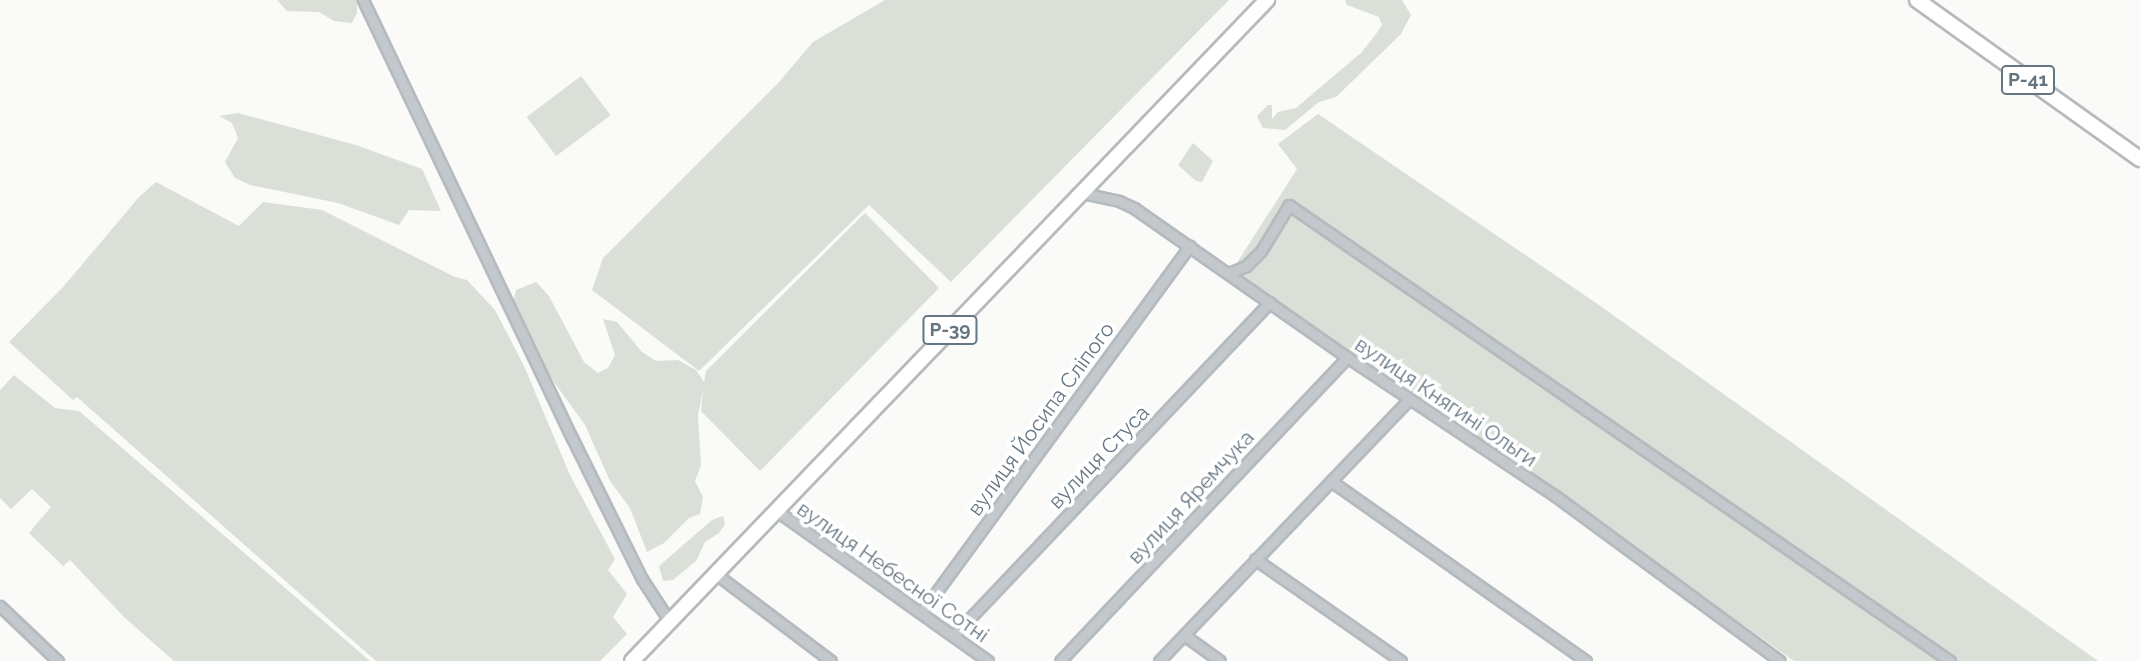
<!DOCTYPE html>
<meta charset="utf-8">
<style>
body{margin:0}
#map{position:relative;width:2140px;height:661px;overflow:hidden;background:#fafaf8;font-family:Raleway,sans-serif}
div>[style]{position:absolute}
.green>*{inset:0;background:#dadfd7;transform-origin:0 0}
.roads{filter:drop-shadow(2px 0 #b5babe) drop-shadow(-2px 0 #b5babe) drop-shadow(0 2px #b5babe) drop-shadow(0 -2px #b5babe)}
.street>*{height:9px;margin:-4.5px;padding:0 4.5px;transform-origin:4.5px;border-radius:4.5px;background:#c3c8cc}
.primary>*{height:14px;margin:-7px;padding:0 7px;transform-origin:7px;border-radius:7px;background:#fff}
span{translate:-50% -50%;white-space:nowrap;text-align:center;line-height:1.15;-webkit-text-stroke:7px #fff;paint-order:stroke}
.shield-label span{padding:2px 5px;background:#fff;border:2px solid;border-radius:5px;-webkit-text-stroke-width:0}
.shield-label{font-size:19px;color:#657683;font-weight:700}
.street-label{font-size:21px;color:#657683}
</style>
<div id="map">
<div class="green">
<div style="clip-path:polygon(277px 0,357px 0,357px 13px,352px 23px,334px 21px,319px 12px,287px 11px)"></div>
<div style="clip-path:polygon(885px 0,1229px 0,951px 282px,869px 205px,699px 371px,592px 290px,603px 258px,780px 81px,813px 42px)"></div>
<div style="clip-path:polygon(1345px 0,1402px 0,1411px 15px,1401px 34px,1336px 97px,1319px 102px,1285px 130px,1263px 128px,1257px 116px,1268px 105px,1272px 105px,1272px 119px,1278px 112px,1296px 108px,1362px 52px,1379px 30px,1382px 25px,1379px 17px,1347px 5px)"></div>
<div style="left:581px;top:76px;width:49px;height:68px;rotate:53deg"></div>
<div style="clip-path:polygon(238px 113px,356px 145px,422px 169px,441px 211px,409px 210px,399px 225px,338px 203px,250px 185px,235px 178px,225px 162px,238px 138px,232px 123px,219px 116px)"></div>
<div style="clip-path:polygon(1318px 114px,1599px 305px,2098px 661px,1794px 661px,1509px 459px,1238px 277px,1233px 269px,1297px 169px,1278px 144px)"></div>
<div style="clip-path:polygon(1193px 143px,1213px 161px,1202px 182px,1196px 181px,1178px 165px)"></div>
<div style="clip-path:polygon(156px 182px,239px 226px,263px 202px,322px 210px,455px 277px,467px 280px,495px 310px,524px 366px,570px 475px,615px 559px,608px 570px,627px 594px,613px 617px,627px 634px,600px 661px,376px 661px,77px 397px,73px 400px,9px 342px,64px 286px,139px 197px)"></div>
<div style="clip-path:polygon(865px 213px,939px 288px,760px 471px,701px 411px,703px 389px,698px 416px,701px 465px,695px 481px,703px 497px,700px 514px,689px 518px,664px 543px,647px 552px,630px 508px,610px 481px,585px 425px,541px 364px,513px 303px,516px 290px,536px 282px,549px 296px,584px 362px,598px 373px,608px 368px,615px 355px,603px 319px,617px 322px,642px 352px,656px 361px,678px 360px,696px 370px,704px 382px,706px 371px)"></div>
<div style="clip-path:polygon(14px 375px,55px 408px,79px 411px,370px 661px,174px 661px,125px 618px,70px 560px,63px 566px,29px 533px,51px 507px,32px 489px,11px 509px,0 498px,0 390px)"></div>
<div style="clip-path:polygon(723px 516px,725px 524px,719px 533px,705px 542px,696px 561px,673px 580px,663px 581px,659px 566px,712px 520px)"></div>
</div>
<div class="roads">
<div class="street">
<div style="left:363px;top:0;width:485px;rotate:64.5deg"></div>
<div style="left:572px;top:438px;width:157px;rotate:63.6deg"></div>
<div style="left:642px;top:579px;width:51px;rotate:56.9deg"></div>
<div style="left:1082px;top:193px;width:38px;rotate:12deg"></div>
<div style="left:1119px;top:201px;width:17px;rotate:25deg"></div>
<div style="left:1134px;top:208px;width:260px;rotate:35deg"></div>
<div style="left:1347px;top:357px;width:249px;rotate:33.7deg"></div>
<div style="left:1554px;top:495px;width:280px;rotate:36.3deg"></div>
<div style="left:1229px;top:273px;width:18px;rotate:-22deg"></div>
<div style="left:1246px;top:266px;width:21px;rotate:-45deg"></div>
<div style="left:1261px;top:251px;width:54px;rotate:-58.7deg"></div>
<div style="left:1289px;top:205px;width:803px;rotate:34.6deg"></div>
<div style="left:1331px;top:481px;width:312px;rotate:35.2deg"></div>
<div style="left:777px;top:511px;width:259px;rotate:35.4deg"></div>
<div style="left:1255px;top:559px;width:178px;rotate:34.9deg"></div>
<div style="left:716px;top:574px;width:144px;rotate:37.1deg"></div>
<div style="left:0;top:606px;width:80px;rotate:43.5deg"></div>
<div style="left:921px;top:613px;width:455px;rotate:-53.8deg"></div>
<div style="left:1184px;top:635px;width:44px;rotate:35.8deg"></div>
<div style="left:953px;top:636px;width:460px;rotate:-46.5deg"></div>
<div style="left:1060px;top:661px;width:418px;rotate:-46.6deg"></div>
<div style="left:1159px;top:661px;width:362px;rotate:-46.3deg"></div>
</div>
<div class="primary">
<div style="left:1917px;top:0;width:274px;rotate:35.5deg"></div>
<div style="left:632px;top:661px;width:917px;rotate:-46.15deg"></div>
</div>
</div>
<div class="shield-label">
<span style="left:2028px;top:80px">Р-41</span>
<span style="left:950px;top:330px">Р-39</span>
</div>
<div class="street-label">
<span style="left:1446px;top:402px;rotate:34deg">вулиця Княгині Ольги</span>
<span style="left:1041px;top:419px;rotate:-54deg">вулиця Йосипа Сліпого</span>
<span style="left:1099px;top:457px;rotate:-46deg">вулиця Стуса</span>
<span style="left:1191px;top:497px;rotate:-47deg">вулиця Яремчука</span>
<span style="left:893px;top:572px;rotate:35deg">вулиця Небесної Сотні</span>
</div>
</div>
